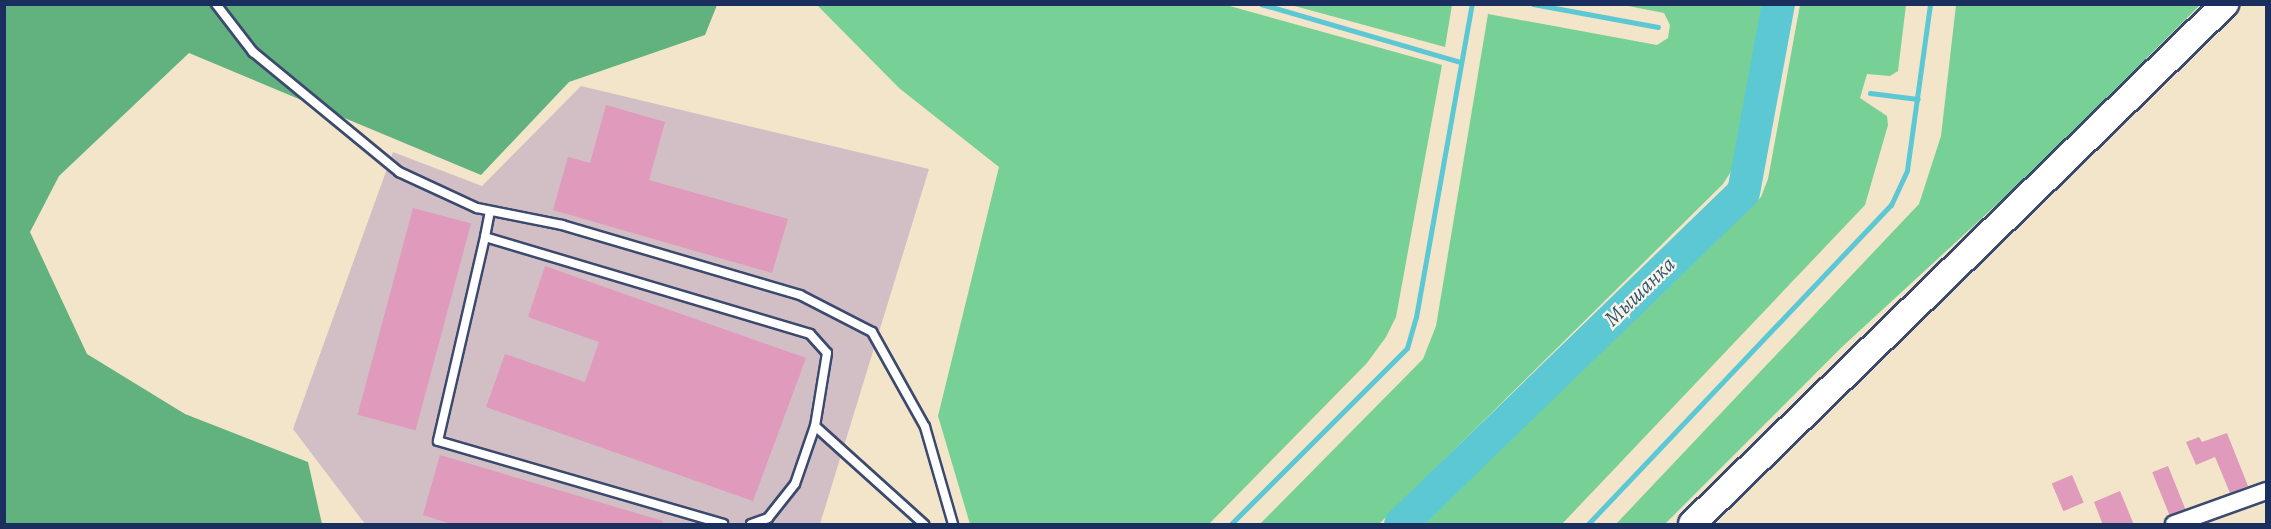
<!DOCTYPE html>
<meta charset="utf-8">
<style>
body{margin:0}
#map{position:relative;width:2271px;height:529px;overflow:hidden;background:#f3e5c9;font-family:Alegreya,serif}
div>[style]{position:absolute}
.industrial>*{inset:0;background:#d2bec5}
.green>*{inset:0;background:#77d096}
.forest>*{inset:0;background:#61b27f}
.stream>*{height:5px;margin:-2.5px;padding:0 2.5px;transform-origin:2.5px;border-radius:2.5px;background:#5cc8d4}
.river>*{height:33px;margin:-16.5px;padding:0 16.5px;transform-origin:16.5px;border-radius:16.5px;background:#5cc8d4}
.building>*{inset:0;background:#df9abc;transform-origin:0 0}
.roads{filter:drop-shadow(2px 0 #3b4a6e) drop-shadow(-2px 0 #3b4a6e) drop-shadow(0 2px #3b4a6e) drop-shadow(0 -2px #3b4a6e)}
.service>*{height:8px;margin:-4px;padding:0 4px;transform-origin:4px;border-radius:4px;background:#fff}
.minor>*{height:16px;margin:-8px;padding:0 8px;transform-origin:8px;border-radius:8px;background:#fff}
.primary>*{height:26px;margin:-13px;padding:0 13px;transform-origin:13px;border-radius:13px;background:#fff}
span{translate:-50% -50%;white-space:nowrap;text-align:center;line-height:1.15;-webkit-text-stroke:4.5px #fcf5e5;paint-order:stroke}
.water-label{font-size:22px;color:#2b557c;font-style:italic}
.frame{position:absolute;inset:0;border:6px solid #1b2f5e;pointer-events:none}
</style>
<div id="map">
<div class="industrial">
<div style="clip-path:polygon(581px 86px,929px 169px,820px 524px,365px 524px,293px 429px,393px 152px,482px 186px)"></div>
</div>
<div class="green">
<div style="clip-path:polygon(817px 5px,1226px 5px,1442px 65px,1396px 317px,1386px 337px,1367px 363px,1209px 524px,970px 524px,938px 416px,999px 167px,899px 88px)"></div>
<div style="clip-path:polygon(1291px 5px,1452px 5px,1445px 47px)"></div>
<div style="clip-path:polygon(1623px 5px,1765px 5px,1737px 162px,1723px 184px,1379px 524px,1260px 524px,1423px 359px,1436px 326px,1488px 14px,1657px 45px,1668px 38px,1670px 25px,1664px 13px)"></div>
<div style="clip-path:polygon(1800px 5px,1906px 5px,1898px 71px,1890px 76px,1867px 74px,1860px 98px,1887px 116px,1888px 125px,1865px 205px,1562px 524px,1421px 524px,1761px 197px,1768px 179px)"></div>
<div style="clip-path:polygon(1956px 5px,2200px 5px,2031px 173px,1843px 346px,1665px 524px,1616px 524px,1919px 204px,1941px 136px)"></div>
</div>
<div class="forest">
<div style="clip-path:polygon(4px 5px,717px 5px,705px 35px,569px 82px,481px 175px,189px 53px,59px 176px,30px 232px,87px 354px,185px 414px,308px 462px,322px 524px,5px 524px)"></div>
</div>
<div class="stream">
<div style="left:1261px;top:4px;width:208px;rotate:16.2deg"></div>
<div style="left:1533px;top:4px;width:127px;rotate:10.4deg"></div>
<div style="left:1870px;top:93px;width:48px;rotate:7.1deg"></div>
<div style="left:1231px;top:524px;width:249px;rotate:-45deg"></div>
<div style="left:1407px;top:348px;width:32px;rotate:-74deg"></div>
<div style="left:1416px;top:317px;width:318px;rotate:-79.9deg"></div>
<div style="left:1588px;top:524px;width:440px;rotate:-46.5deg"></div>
<div style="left:1891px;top:205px;width:38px;rotate:-65deg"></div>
<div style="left:1907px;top:170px;width:168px;rotate:-82.1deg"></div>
</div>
<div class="river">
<div style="left:1400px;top:524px;width:477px;rotate:-44.1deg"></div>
<div style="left:1743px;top:192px;width:191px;rotate:-79.5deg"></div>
</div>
<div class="building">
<div style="clip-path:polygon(606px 105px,665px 122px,649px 180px,788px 219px,772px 273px,553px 210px,568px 157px,590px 163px)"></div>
<div style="left:413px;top:208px;width:60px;height:214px;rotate:15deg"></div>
<div style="clip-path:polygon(545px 266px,806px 358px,753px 501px,486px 407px,505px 354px,585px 382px,599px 342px,528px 317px)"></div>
<div style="clip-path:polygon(2227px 433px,2248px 486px,2230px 493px,2215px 457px,2196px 465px,2186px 442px,2199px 437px,2202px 442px)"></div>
<div style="clip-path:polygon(440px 455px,663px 521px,662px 525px,454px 525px,423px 515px)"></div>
<div style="left:2168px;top:466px;width:46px;height:17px;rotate:68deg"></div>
<div style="left:2072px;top:475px;width:30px;height:22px;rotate:67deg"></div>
<div style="clip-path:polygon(2120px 491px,2134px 525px,2103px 525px,2094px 502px)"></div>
</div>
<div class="roads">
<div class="service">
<div style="left:216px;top:4px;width:61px;rotate:52.4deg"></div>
<div style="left:253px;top:52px;width:189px;rotate:39.4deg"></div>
<div style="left:399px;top:172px;width:86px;rotate:24.8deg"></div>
<div style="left:477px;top:208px;width:87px;rotate:11.3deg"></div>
<div style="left:562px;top:225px;width:248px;rotate:16.4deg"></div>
<div style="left:800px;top:295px;width:81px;rotate:27.2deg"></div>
<div style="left:872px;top:332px;width:109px;rotate:60.8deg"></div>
<div style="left:925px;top:427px;width:101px;rotate:73.9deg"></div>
<div style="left:490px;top:211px;width:26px;rotate:101deg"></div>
<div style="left:485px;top:237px;width:339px;rotate:16.6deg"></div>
<div style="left:810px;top:334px;width:25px;rotate:48deg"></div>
<div style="left:827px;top:353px;width:74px;rotate:99.3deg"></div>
<div style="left:815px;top:426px;width:147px;rotate:42deg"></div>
<div style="left:485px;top:237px;width:209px;rotate:103deg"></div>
<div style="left:438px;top:441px;width:297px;rotate:16.2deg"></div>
<div style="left:751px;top:524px;width:18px;rotate:-19deg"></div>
<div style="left:768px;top:518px;width:43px;rotate:-51.5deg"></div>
<div style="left:795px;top:484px;width:61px;rotate:-71deg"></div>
</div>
<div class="minor">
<div style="left:2174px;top:524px;width:98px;rotate:-19.7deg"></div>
</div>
<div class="primary">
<div style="left:1692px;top:524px;width:745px;rotate:-44.29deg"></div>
</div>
</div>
<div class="water-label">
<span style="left:1640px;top:292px;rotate:-44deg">Мышанка</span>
</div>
<div class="frame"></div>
</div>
